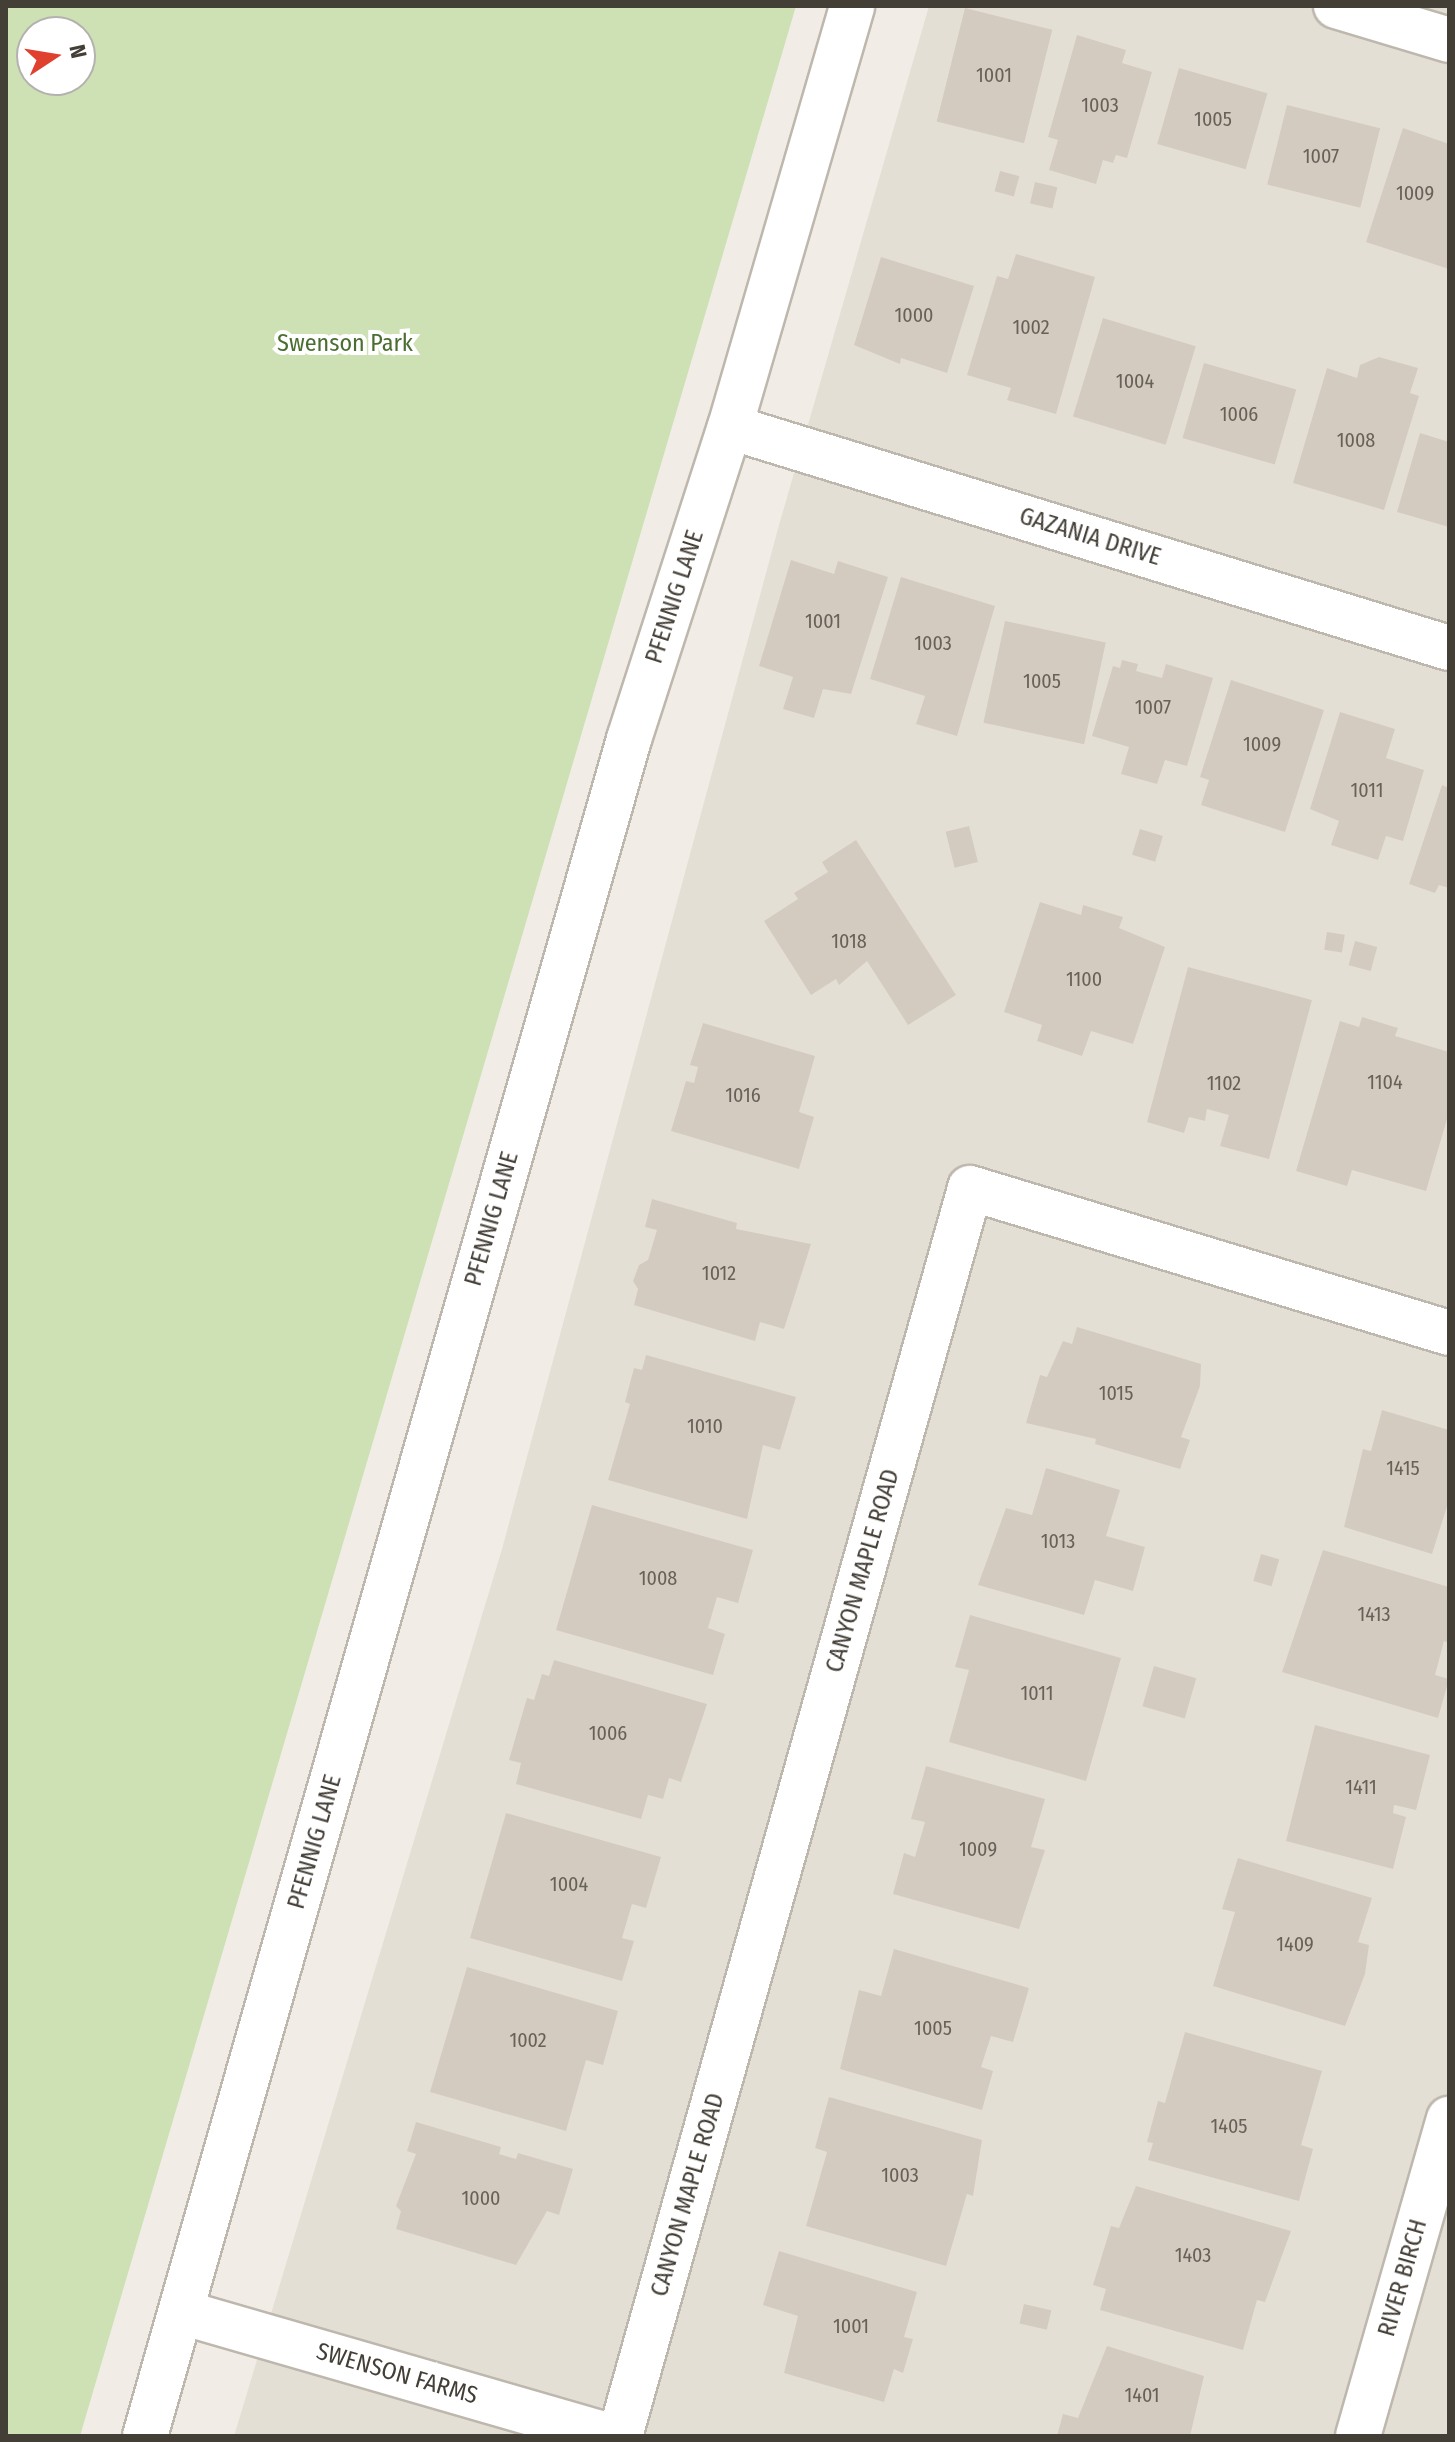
<!DOCTYPE html>
<style>
body{margin:0}
#map{position:relative;width:1455px;height:2442px;overflow:hidden;background:#f1ede6;font-family:"Fira Sans Condensed",sans-serif}
div>[style]{position:absolute}
.residential>*{inset:0;background:#e4dfd5}
.green>*{inset:0;background:#cee1b4}
.building>*{inset:0;background:#d4cbc0;transform-origin:0 0}
.roads{filter:drop-shadow(2px 0 #beb7ad) drop-shadow(-2px 0 #beb7ad) drop-shadow(0 2px #beb7ad) drop-shadow(0 -2px #beb7ad)}
.minor>*{height:44px;margin:-22px;padding:0 22px;transform-origin:22px;border-radius:22px;background:#fff}
.tertiary>*{height:44px;margin:-22px;padding:0 22px;transform-origin:22px;border-radius:22px;background:#fff}
span{translate:-50% -50%;white-space:nowrap;text-align:center;line-height:1.15;-webkit-text-stroke:8px #fff;paint-order:stroke}
.number-label{font-size:20px;color:#676158}
.number-label span{-webkit-text-stroke-width:0}
.park-label{font-size:24px;color:#4a6e31}
.street-label{font-size:24px;color:#433e36}
.frame{position:absolute;inset:0;border:8px solid #433e36;pointer-events:none}
.north{position:absolute;left:16px;top:16px;width:80px;height:80px;box-sizing:border-box;background:#fff;border:2px solid #b4b2af;border-radius:50%;rotate:78deg;font-size:22px;font-weight:700;line-height:32px;text-align:center;color:#433e36}
.north::after{content:'';display:block;margin:auto;width:28px;height:36px;background:#e0412e;clip-path:polygon(50% 0,100% 100%,50% 72%,0 100%)}
</style>
<div id="map">
<div class="residential">
<div style="clip-path:polygon(929px 6px,1449px 6px,1449px 2436px,234px 2436px,502px 1549px,779px 525px)"></div>
</div>
<div class="green">
<div style="clip-path:polygon(evenodd,6px 6px,796px 6px,80px 2436px,6px 2436px,6px 6px,32px 32px,80px 32px,80px 80px,32px 80px,32px 32px)"></div>
</div>
<div class="building">
<div style="left:965px;top:8px;width:90px;height:117px;rotate:14deg"></div>
<div style="clip-path:polygon(1077px 35px,1126px 50px,1122px 63px,1152px 72px,1127px 158px,1116px 155px,1113px 163px,1103px 160px,1096px 184px,1049px 170px,1058px 140px,1048px 137px)"></div>
<div style="left:1179px;top:68px;width:92px;height:79px;rotate:16deg"></div>
<div style="left:1287px;top:105px;width:96px;height:82px;rotate:14deg"></div>
<div style="clip-path:polygon(1403px 128px,1449px 144px,1449px 269px,1366px 242px)"></div>
<div style="left:1000px;top:171px;width:20px;height:21px;rotate:15deg"></div>
<div style="left:1035px;top:182px;width:23px;height:22px;rotate:13deg"></div>
<div style="clip-path:polygon(1016px 254px,1095px 277px,1056px 414px,1007px 400px,1011px 388px,967px 375px,997px 276px,1008px 279px)"></div>
<div style="clip-path:polygon(881px 257px,974px 286px,947px 373px,901px 358px,900px 364px,854px 345px)"></div>
<div style="left:1103px;top:318px;width:97px;height:103px;rotate:17deg"></div>
<div style="clip-path:polygon(1379px 357px,1418px 368px,1410px 393px,1419px 396px,1384px 510px,1293px 483px,1327px 368px,1357px 378px,1360px 365px)"></div>
<div style="left:1204px;top:363px;width:96px;height:78px;rotate:16deg"></div>
<div style="clip-path:polygon(1420px 433px,1449px 442px,1449px 527px,1397px 512px)"></div>
<div style="clip-path:polygon(791px 560px,834px 574px,838px 561px,888px 577px,851px 694px,823px 689px,814px 718px,783px 709px,793px 677px,759px 666px)"></div>
<div style="clip-path:polygon(901px 577px,995px 606px,957px 736px,916px 724px,925px 696px,870px 679px)"></div>
<div style="left:1005px;top:621px;width:103px;height:104px;rotate:12deg"></div>
<div style="clip-path:polygon(1122px 660px,1138px 664px,1136px 671px,1162px 678px,1166px 664px,1213px 678px,1187px 766px,1165px 760px,1157px 784px,1121px 774px,1129px 747px,1092px 736px,1113px 666px,1120px 668px)"></div>
<div style="clip-path:polygon(1231px 680px,1324px 710px,1285px 832px,1201px 805px,1209px 780px,1200px 777px)"></div>
<div style="clip-path:polygon(1340px 712px,1395px 729px,1386px 758px,1424px 770px,1403px 841px,1386px 836px,1378px 860px,1331px 845px,1339px 821px,1310px 809px)"></div>
<div style="clip-path:polygon(1442px 785px,1449px 788px,1449px 888px,1439px 885px,1435px 893px,1409px 884px)"></div>
<div style="left:969px;top:826px;width:37px;height:24px;rotate:76deg"></div>
<div style="left:1140px;top:829px;width:24px;height:27px;rotate:17deg"></div>
<div style="clip-path:polygon(856px 840px,956px 995px,908px 1025px,867px 961px,839px 985px,836px 979px,811px 995px,764px 921px,798px 899px,794px 893px,828px 872px,822px 862px)"></div>
<div style="clip-path:polygon(1040px 902px,1081px 915px,1083px 905px,1123px 917px,1119px 928px,1165px 947px,1133px 1044px,1091px 1031px,1082px 1056px,1037px 1041px,1042px 1025px,1004px 1012px)"></div>
<div style="left:1327px;top:932px;width:18px;height:18px;rotate:9deg"></div>
<div style="left:1355px;top:941px;width:23px;height:25px;rotate:15deg"></div>
<div style="clip-path:polygon(1188px 967px,1312px 1000px,1269px 1159px,1220px 1146px,1229px 1115px,1207px 1109px,1205px 1121px,1189px 1117px,1184px 1133px,1147px 1122px)"></div>
<div style="clip-path:polygon(1362px 1017px,1398px 1028px,1395px 1036px,1449px 1052px,1449px 1112px,1426px 1191px,1352px 1170px,1347px 1186px,1296px 1171px,1340px 1021px,1359px 1027px)"></div>
<div style="clip-path:polygon(703px 1023px,815px 1056px,799px 1112px,814px 1117px,799px 1169px,671px 1131px,686px 1081px,694px 1083px,698px 1067px,690px 1065px)"></div>
<div style="clip-path:polygon(652px 1199px,737px 1223px,736px 1229px,811px 1244px,784px 1329px,760px 1322px,755px 1341px,634px 1305px,638px 1289px,633px 1281px,639px 1265px,648px 1260px,657px 1230px,645px 1227px)"></div>
<div style="clip-path:polygon(1077px 1327px,1201px 1364px,1200px 1386px,1181px 1437px,1190px 1440px,1180px 1469px,1095px 1444px,1096px 1439px,1026px 1423px,1040px 1375px,1047px 1377px,1063px 1341px,1072px 1344px)"></div>
<div style="clip-path:polygon(646px 1355px,796px 1397px,780px 1450px,763px 1445px,747px 1519px,608px 1480px,630px 1404px,625px 1402px,634px 1368px,642px 1370px)"></div>
<div style="clip-path:polygon(1382px 1410px,1449px 1430px,1449px 1500px,1432px 1554px,1344px 1527px,1363px 1449px,1371px 1451px)"></div>
<div style="clip-path:polygon(1046px 1468px,1120px 1490px,1106px 1536px,1145px 1547px,1133px 1591px,1095px 1580px,1084px 1615px,978px 1585px,1006px 1508px,1032px 1515px)"></div>
<div style="clip-path:polygon(592px 1505px,753px 1550px,738px 1603px,717px 1597px,708px 1628px,725px 1634px,713px 1675px,556px 1630px)"></div>
<div style="clip-path:polygon(1323px 1550px,1449px 1587px,1449px 1643px,1444px 1641px,1435px 1675px,1449px 1679px,1438px 1718px,1282px 1672px)"></div>
<div style="left:1261px;top:1554px;width:19px;height:28px;rotate:16deg"></div>
<div style="clip-path:polygon(970px 1615px,1121px 1658px,1086px 1781px,949px 1742px,969px 1670px,955px 1667px)"></div>
<div style="clip-path:polygon(554px 1660px,707px 1704px,681px 1782px,669px 1778px,663px 1799px,648px 1795px,641px 1819px,516px 1784px,521px 1763px,509px 1760px,527px 1698px,534px 1700px,542px 1674px,549px 1676px)"></div>
<div style="left:1154px;top:1666px;width:44px;height:42px;rotate:16deg"></div>
<div style="clip-path:polygon(1315px 1725px,1430px 1755px,1416px 1810px,1394px 1805px,1393px 1813px,1406px 1817px,1393px 1869px,1286px 1841px)"></div>
<div style="clip-path:polygon(926px 1766px,1045px 1799px,1031px 1847px,1045px 1850px,1019px 1929px,893px 1894px,904px 1853px,915px 1857px,925px 1822px,911px 1819px)"></div>
<div style="clip-path:polygon(506px 1813px,661px 1857px,646px 1908px,632px 1904px,622px 1938px,634px 1941px,622px 1981px,470px 1938px)"></div>
<div style="clip-path:polygon(1238px 1858px,1372px 1898px,1358px 1942px,1369px 1945px,1365px 1974px,1345px 2026px,1213px 1986px,1235px 1912px,1222px 1909px)"></div>
<div style="clip-path:polygon(894px 1949px,1029px 1988px,1013px 2042px,991px 2036px,981px 2067px,993px 2071px,982px 2110px,840px 2069px,859px 1990px,881px 1996px)"></div>
<div style="clip-path:polygon(467px 1967px,618px 2011px,603px 2065px,586px 2060px,566px 2131px,430px 2092px)"></div>
<div style="clip-path:polygon(1185px 2032px,1322px 2071px,1301px 2145px,1313px 2149px,1299px 2201px,1148px 2160px,1153px 2143px,1147px 2142px,1158px 2101px,1165px 2103px)"></div>
<div style="clip-path:polygon(829px 2097px,982px 2140px,973px 2196px,967px 2194px,946px 2266px,806px 2226px,827px 2152px,815px 2148px)"></div>
<div style="clip-path:polygon(416px 2122px,501px 2147px,499px 2154px,516px 2159px,518px 2153px,573px 2169px,559px 2215px,547px 2211px,516px 2265px,396px 2229px,401px 2211px,396px 2206px,416px 2154px,407px 2151px)"></div>
<div style="clip-path:polygon(1136px 2186px,1291px 2231px,1265px 2302px,1257px 2300px,1243px 2350px,1100px 2310px,1106px 2289px,1093px 2285px,1111px 2226px,1119px 2228px)"></div>
<div style="clip-path:polygon(779px 2251px,917px 2292px,904px 2337px,913px 2339px,903px 2373px,894px 2369px,884px 2402px,784px 2373px,798px 2316px,763px 2305px)"></div>
<div style="left:1024px;top:2304px;width:28px;height:20px;rotate:13deg"></div>
<div style="clip-path:polygon(1107px 2346px,1204px 2376px,1190px 2436px,1057px 2436px,1063px 2414px,1078px 2418px)"></div>
</div>
<div class="roads">
<div class="minor">
<div style="left:1336px;top:6px;width:118px;rotate:16.7deg"></div>
<div style="left:730px;top:427px;width:752px;rotate:17.09deg"></div>
<div style="left:181px;top:2312px;width:448px;rotate:16.1deg"></div>
<div style="left:620px;top:2436px;width:1296px;rotate:-74.33deg"></div>
<div style="left:970px;top:1188px;width:500px;rotate:16.84deg"></div>
<div style="left:1358px;top:2436px;width:330px;rotate:-74deg"></div>
</div>
<div class="tertiary">
<div style="left:145px;top:2436px;width:1765px;rotate:-74.08deg"></div>
<div style="left:629px;top:739px;width:328px;rotate:-72.1deg"></div>
<div style="left:730px;top:427px;width:438px;rotate:-73.8deg"></div>
</div>
</div>
<div class="number-label">
<span style="left:994px;top:75px">1001</span>
<span style="left:1100px;top:105px">1003</span>
<span style="left:1213px;top:119px">1005</span>
<span style="left:1321px;top:156px">1007</span>
<span style="left:1415px;top:193px">1009</span>
<span style="left:914px;top:315px">1000</span>
<span style="left:1031px;top:327px">1002</span>
<span style="left:1135px;top:381px">1004</span>
<span style="left:1239px;top:414px">1006</span>
<span style="left:1356px;top:440px">1008</span>
<span style="left:823px;top:621px">1001</span>
<span style="left:933px;top:643px">1003</span>
<span style="left:1042px;top:681px">1005</span>
<span style="left:1153px;top:707px">1007</span>
<span style="left:1262px;top:744px">1009</span>
<span style="left:1367px;top:790px">1011</span>
<span style="left:849px;top:941px">1018</span>
<span style="left:1084px;top:979px">1100</span>
<span style="left:1385px;top:1082px">1104</span>
<span style="left:1224px;top:1083px">1102</span>
<span style="left:743px;top:1095px">1016</span>
<span style="left:719px;top:1273px">1012</span>
<span style="left:1116px;top:1393px">1015</span>
<span style="left:705px;top:1426px">1010</span>
<span style="left:1403px;top:1468px">1415</span>
<span style="left:1058px;top:1541px">1013</span>
<span style="left:658px;top:1578px">1008</span>
<span style="left:1374px;top:1614px">1413</span>
<span style="left:1037px;top:1693px">1011</span>
<span style="left:608px;top:1733px">1006</span>
<span style="left:1361px;top:1787px">1411</span>
<span style="left:978px;top:1849px">1009</span>
<span style="left:569px;top:1884px">1004</span>
<span style="left:1295px;top:1944px">1409</span>
<span style="left:933px;top:2028px">1005</span>
<span style="left:528px;top:2040px">1002</span>
<span style="left:1229px;top:2126px">1405</span>
<span style="left:900px;top:2175px">1003</span>
<span style="left:481px;top:2198px">1000</span>
<span style="left:1193px;top:2255px">1403</span>
<span style="left:851px;top:2326px">1001</span>
<span style="left:1142px;top:2395px">1401</span>
</div>
<div class="park-label">
<span style="left:345px;top:344px">Swenson Park</span>
</div>
<div class="street-label">
<span style="left:1090px;top:537px;rotate:17deg">GAZANIA DRIVE</span>
<span style="left:675px;top:597px;rotate:-72deg">PFENNIG LANE</span>
<span style="left:492px;top:1219px;rotate:-74deg">PFENNIG LANE</span>
<span style="left:863px;top:1571px;rotate:-74deg">CANYON MAPLE ROAD</span>
<span style="left:315px;top:1842px;rotate:-74deg">PFENNIG LANE</span>
<span style="left:688px;top:2195px;rotate:-74deg">CANYON MAPLE ROAD</span>
<span style="left:1403px;top:2278px;rotate:-74deg">RIVER BIRCH</span>
<span style="left:397px;top:2374px;rotate:16deg">SWENSON FARMS</span>
</div>
<div class="frame"></div>
<div class="north">N</div>
</div>
